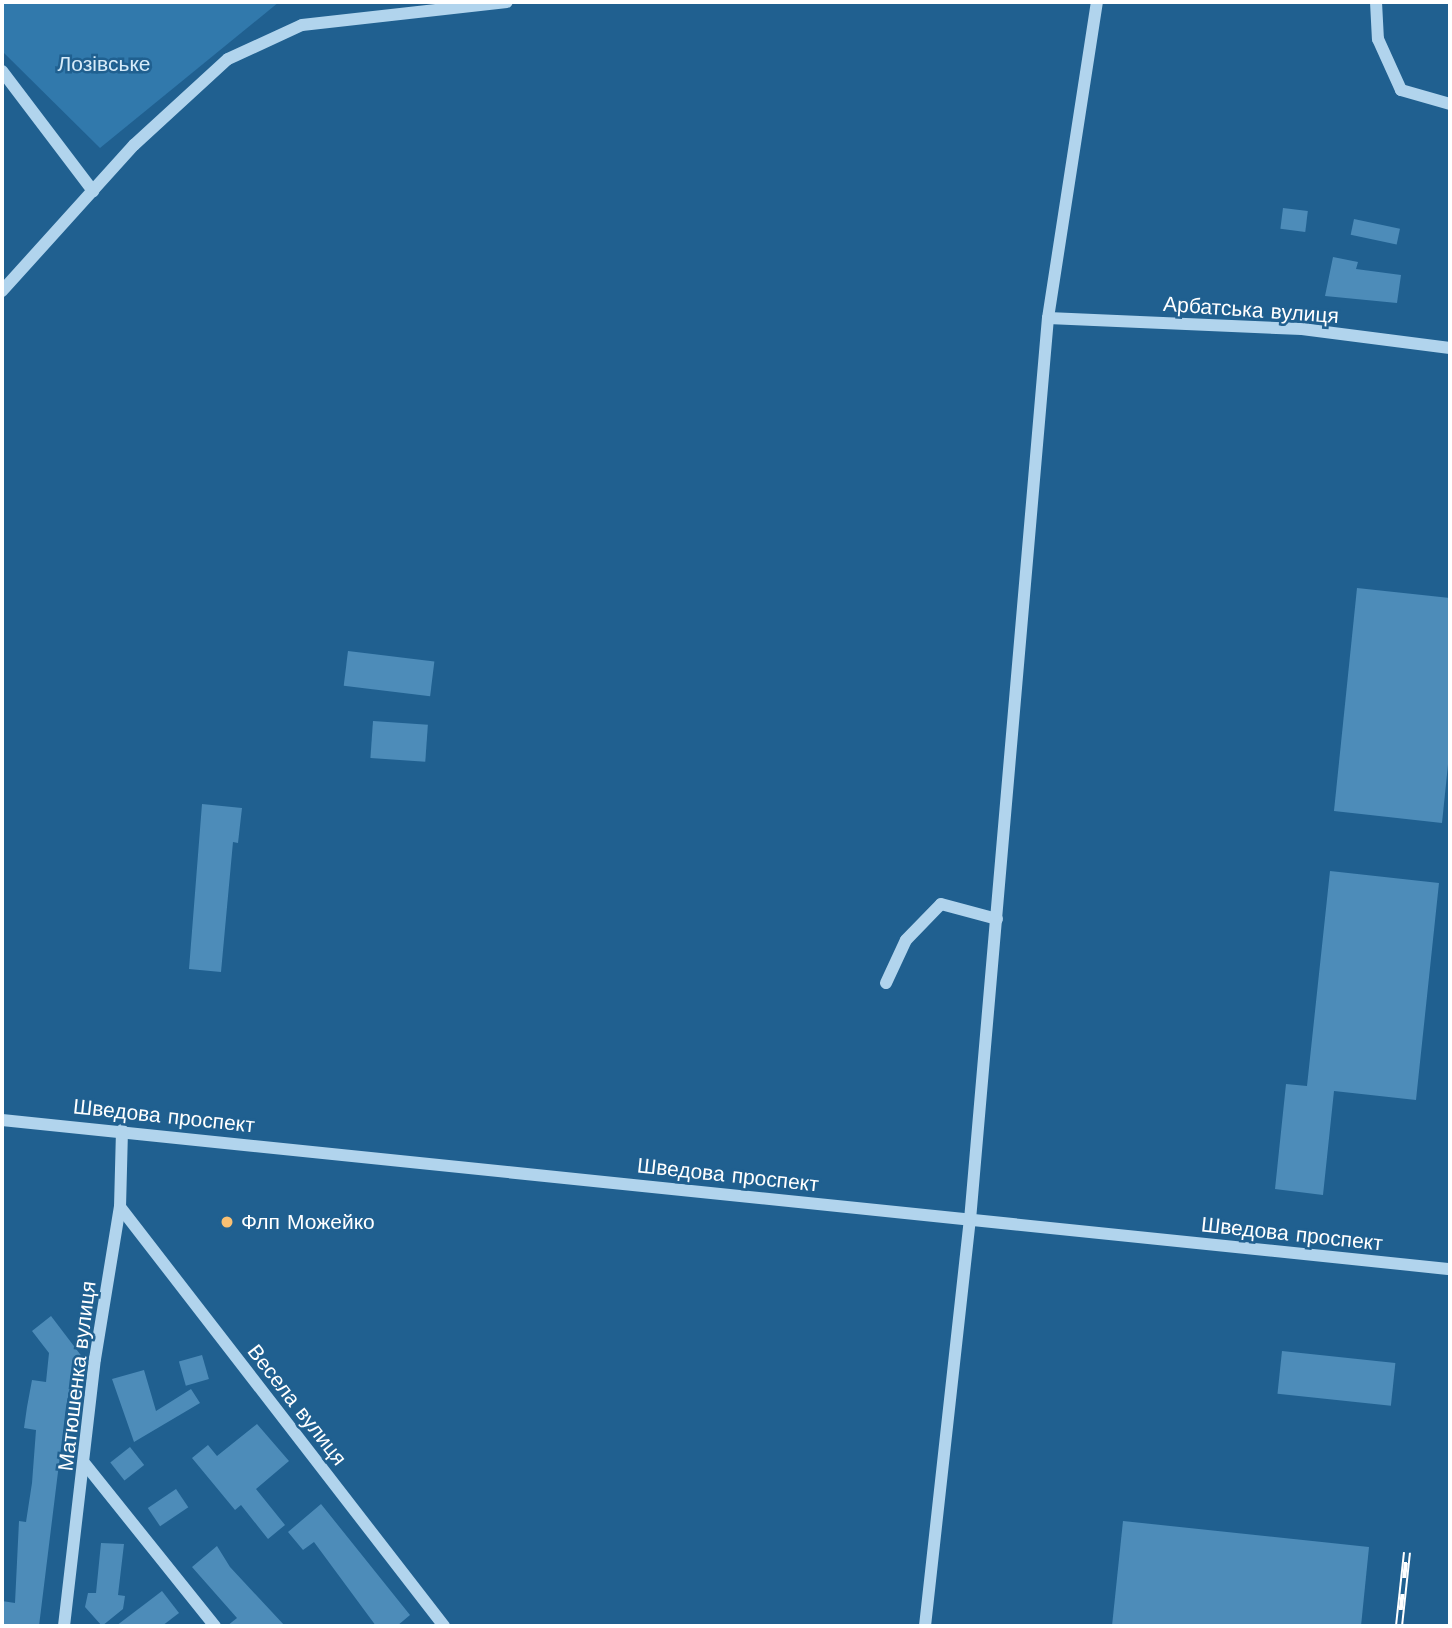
<!DOCTYPE html>
<meta charset="utf-8">
<style>
body{margin:0}
#map{position:relative;width:1452px;height:1628px;overflow:hidden;background:#206090;font-family:"Work Sans",sans-serif}
div>[style]{position:absolute}
.green>*{inset:0;background:#3179ac}
.building>*{inset:0;background:#4d8cb9;transform-origin:0 0}
.minor>*{height:12px;margin:-6px;padding:0 6px;transform-origin:6px;border-radius:6px;background:#b1d4ed}
.rail>*{height:8px;margin-top:-4px;transform-origin:0;background:repeating-linear-gradient(90deg,#206090 0 16px,#fff 0 32px);box-sizing:border-box;border-block:2px solid #fff}
.dots>*{width:19px;height:19px;translate:-50% -50%;box-sizing:border-box;border:4px solid #206090;border-radius:50%}
span{translate:-50% -50%;white-space:nowrap;text-align:center;line-height:1.15;-webkit-text-stroke:5px #206090;paint-order:stroke}
.park-label{font-size:21px;color:#d6ebf9}
.street-label{font-size:21px;color:#fff}
.poi-label{font-size:21px;color:#fff}
.left{translate:0 -50%;text-align:left}
.frame{position:absolute;inset:0;border:4px solid #fff;pointer-events:none}
</style>
<div id="map">
<div class="green">
<div style="clip-path:polygon(2px 2px,279px 2px,100px 148px,2px 51px)"></div>
</div>
<div class="building">
<div style="left:1283px;top:208px;width:25px;height:21px;rotate:7deg"></div>
<div style="left:1354px;top:219px;width:47px;height:16px;rotate:12deg"></div>
<div style="clip-path:polygon(1333px 257px,1358px 262px,1356px 269px,1401px 275px,1397px 303px,1325px 296px)"></div>
<div style="clip-path:polygon(1357px 588px,1450px 598px,1450px 745px,1442px 823px,1334px 811px)"></div>
<div style="left:348px;top:651px;width:87px;height:35px;rotate:7deg"></div>
<div style="left:373px;top:721px;width:55px;height:37px;rotate:4deg"></div>
<div style="clip-path:polygon(202px 804px,242px 808px,238px 843px,233px 842px,221px 972px,189px 969px)"></div>
<div style="clip-path:polygon(1330px 871px,1439px 883px,1416px 1100px,1334px 1091px,1323px 1195px,1275px 1189px,1286px 1084px,1307px 1086px)"></div>
<div style="clip-path:polygon(51px 1316px,83px 1358px,79px 1388px,70px 1387px,66px 1407px,39px 1626px,2px 1626px,2px 1601px,15px 1603px,19px 1521px,26px 1522px,32px 1483px,36px 1430px,24px 1428px,27px 1407px,32px 1380px,46px 1382px,49px 1353px,32px 1331px)"></div>
<div style="left:1282px;top:1351px;width:114px;height:43px;rotate:6deg"></div>
<div style="left:202px;top:1355px;width:25px;height:24px;rotate:74deg"></div>
<div style="clip-path:polygon(144px 1370px,156px 1411px,191px 1389px,200px 1403px,134px 1442px,112px 1379px)"></div>
<div style="clip-path:polygon(257px 1424px,289px 1461px,256px 1489px,285px 1525px,268px 1539px,241px 1505px,235px 1510px,192px 1458px,208px 1445px,217px 1456px)"></div>
<div style="left:130px;top:1447px;width:23px;height:25px;rotate:52deg"></div>
<div style="left:176px;top:1489px;width:22px;height:34px;rotate:56deg"></div>
<div style="clip-path:polygon(321px 1504px,410px 1615px,397px 1626px,376px 1626px,314px 1542px,303px 1550px,288px 1532px)"></div>
<div style="clip-path:polygon(1123px 1521px,1369px 1547px,1361px 1626px,1112px 1626px)"></div>
<div style="clip-path:polygon(101px 1543px,124px 1544px,118px 1595px,125px 1596px,123px 1609px,102px 1626px,85px 1607px,88px 1593px,96px 1593px)"></div>
<div style="clip-path:polygon(217px 1546px,230px 1567px,285px 1626px,227px 1626px,237px 1618px,192px 1567px)"></div>
<div style="clip-path:polygon(162px 1591px,179px 1613px,162px 1626px,116px 1626px)"></div>
</div>
<div class="minor">
<div style="left:1376px;top:2px;width:37px;rotate:87deg"></div>
<div style="left:1378px;top:39px;width:56px;rotate:65.7deg"></div>
<div style="left:1401px;top:90px;width:51px;rotate:15.9deg"></div>
<div style="left:2px;top:71px;width:151px;rotate:52.8deg"></div>
<div style="left:2px;top:291px;width:197px;rotate:-47.9deg"></div>
<div style="left:134px;top:145px;width:127px;rotate:-42.5deg"></div>
<div style="left:228px;top:59px;width:81px;rotate:-24.7deg"></div>
<div style="left:302px;top:25px;width:206px;rotate:-6.4deg"></div>
<div style="left:1048px;top:318px;width:254px;rotate:2.5deg"></div>
<div style="left:1302px;top:329px;width:149px;rotate:7.3deg"></div>
<div style="left:886px;top:983px;width:47px;rotate:-65.1deg"></div>
<div style="left:906px;top:940px;width:50px;rotate:-45.8deg"></div>
<div style="left:941px;top:904px;width:58px;rotate:15deg"></div>
<div style="left:2px;top:1120px;width:1456px;rotate:5.88deg"></div>
<div style="left:120px;top:1207px;width:530px;rotate:52.29deg"></div>
<div style="left:85px;top:1464px;width:208px;rotate:51.3deg"></div>
<div style="left:64px;top:1626px;width:269px;rotate:-83.4deg"></div>
<div style="left:95px;top:1359px;width:154px;rotate:-80.7deg"></div>
<div style="left:120px;top:1207px;width:77px;rotate:-88.5deg"></div>
<div style="left:925px;top:1626px;width:408px;rotate:-83.7deg"></div>
<div style="left:970px;top:1220px;width:905px;rotate:-85.06deg"></div>
<div style="left:1048px;top:318px;width:320px;rotate:-81.2deg"></div>
</div>
<div class="rail">
<div style="left:1399px;top:1626px;width:74px;rotate:-83.8deg"></div>
</div>
<div class="dots">
<div style="left:227px;top:1222px;background:#fac072"></div>
</div>
<div class="park-label">
<span style="left:104px;top:64px">Лозівське</span>
</div>
<div class="street-label">
<span style="left:1251px;top:310px;rotate:4deg">Арбатська вулиця</span>
<span style="left:164px;top:1116px;rotate:6deg">Шведова проспект</span>
<span style="left:728px;top:1175px;rotate:6deg">Шведова проспект</span>
<span style="left:1292px;top:1234px;rotate:6deg">Шведова проспект</span>
<span style="left:77px;top:1376px;rotate:-83deg">Матюшенка вулиця</span>
<span style="left:297px;top:1405px;rotate:52deg">Весела вулиця</span>
</div>
<div class="poi-label">
<span class="left" style="left:241px;top:1222px">Флп Можейко</span>
</div>
<div class="frame"></div>
</div>
